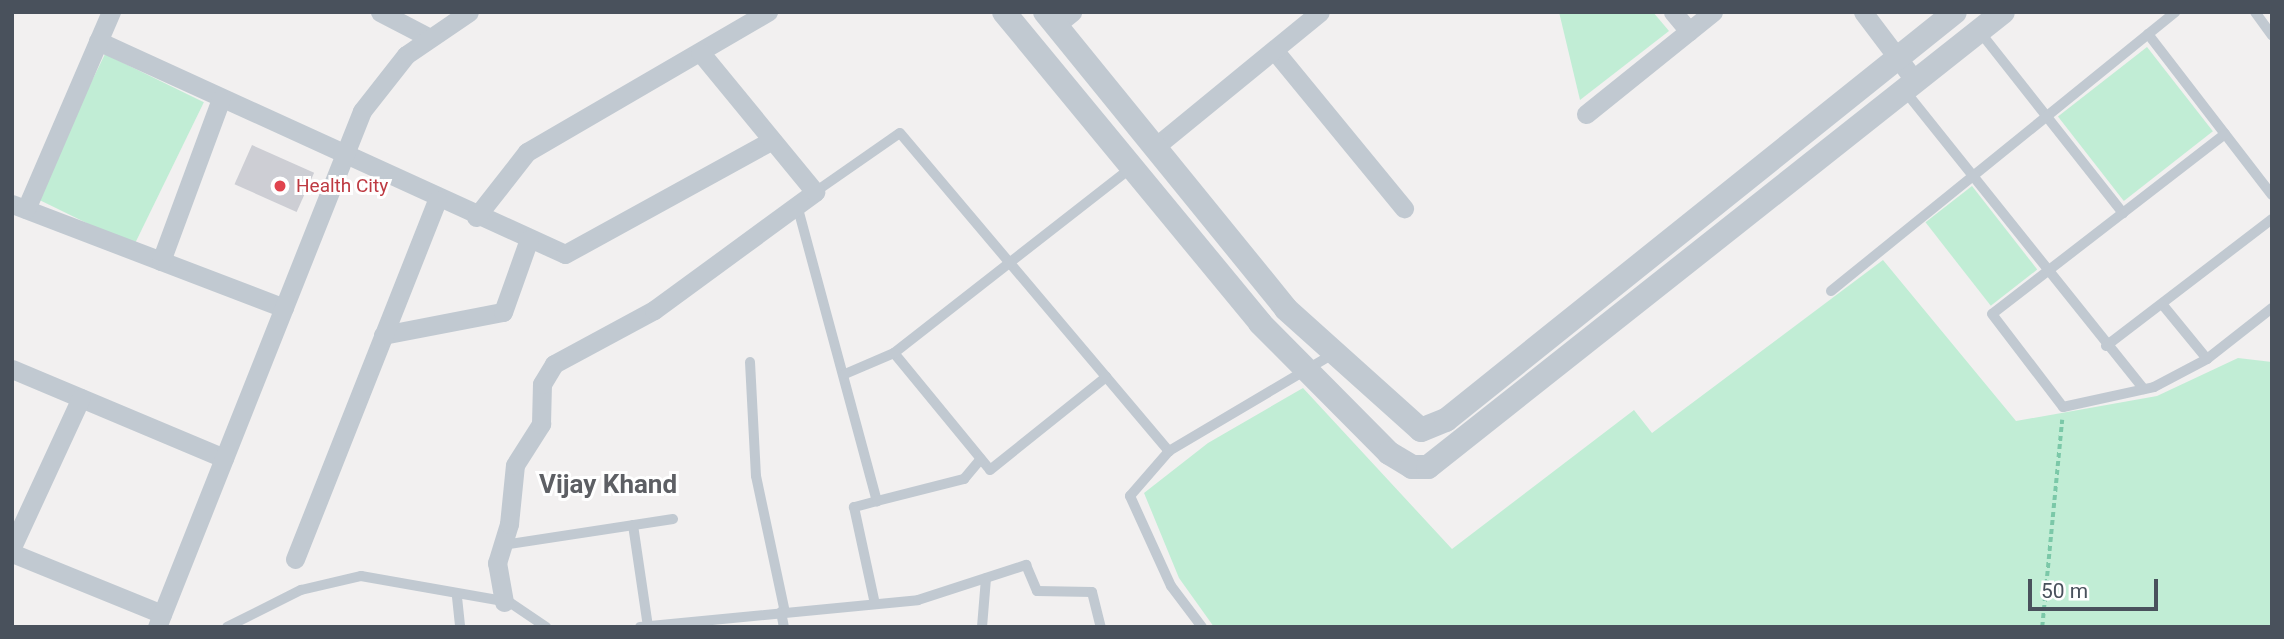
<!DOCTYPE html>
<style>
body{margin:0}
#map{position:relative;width:2284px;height:639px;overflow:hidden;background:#f2f0f0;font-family:Roboto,sans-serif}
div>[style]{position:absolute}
.green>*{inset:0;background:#c1edd5;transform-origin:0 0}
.building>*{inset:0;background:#cdced4;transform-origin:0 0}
.path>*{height:3.5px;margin-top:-1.75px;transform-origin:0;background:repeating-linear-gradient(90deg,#7bc8a8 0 5px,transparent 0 8.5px)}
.service>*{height:10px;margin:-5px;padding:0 5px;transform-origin:5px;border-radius:5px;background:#c1c9d1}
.minor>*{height:19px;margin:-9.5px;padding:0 9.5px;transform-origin:9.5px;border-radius:9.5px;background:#c1c9d1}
.tertiary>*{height:24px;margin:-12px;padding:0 12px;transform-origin:12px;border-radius:12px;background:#c1c9d1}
.dots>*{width:19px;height:19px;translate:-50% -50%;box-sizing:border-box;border:4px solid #fff;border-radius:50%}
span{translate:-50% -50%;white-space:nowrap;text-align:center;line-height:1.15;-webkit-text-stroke:6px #fff;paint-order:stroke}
.health-label{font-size:19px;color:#be3a42}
.left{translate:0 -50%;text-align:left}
.district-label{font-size:26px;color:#5d5f64;font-weight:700}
.frame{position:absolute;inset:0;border:14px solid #49515c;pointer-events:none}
.scale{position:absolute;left:2028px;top:579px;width:130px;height:32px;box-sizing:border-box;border:4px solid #49515c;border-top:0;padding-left:9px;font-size:21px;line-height:24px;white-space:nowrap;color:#49515c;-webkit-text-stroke:5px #fff;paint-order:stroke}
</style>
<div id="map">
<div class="green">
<div style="clip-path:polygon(1559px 12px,1653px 12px,1669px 31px,1580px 100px)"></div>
<div style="left:2147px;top:47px;width:107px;height:113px;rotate:52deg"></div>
<div style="left:105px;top:54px;width:110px;height:160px;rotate:26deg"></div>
<div style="left:1972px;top:186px;width:106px;height:59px;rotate:52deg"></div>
<div style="clip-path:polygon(1883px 260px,2016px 421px,2157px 396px,2238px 358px,2272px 362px,2272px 627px,1214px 627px,1179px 578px,1144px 493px,1208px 443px,1303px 388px,1452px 549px,1634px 410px,1652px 433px)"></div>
</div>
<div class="building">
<div style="left:252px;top:145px;width:68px;height:43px;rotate:24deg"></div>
</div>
<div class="path">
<div style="left:2042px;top:627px;width:208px;rotate:-84.5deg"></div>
</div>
<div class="service">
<div style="left:2255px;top:12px;width:29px;rotate:54deg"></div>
<div style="left:1980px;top:32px;width:231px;rotate:51.7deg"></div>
<div style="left:2148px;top:34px;width:203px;rotate:52.4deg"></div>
<div style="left:1905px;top:91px;width:382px;rotate:51.3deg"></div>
<div style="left:2225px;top:134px;width:294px;rotate:142.3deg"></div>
<div style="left:1992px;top:314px;width:117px;rotate:52.6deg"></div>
<div style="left:2063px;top:407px;width:93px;rotate:-12.4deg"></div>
<div style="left:2154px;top:387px;width:60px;rotate:-27.8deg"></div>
<div style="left:2207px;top:359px;width:83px;rotate:-38.1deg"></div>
<div style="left:815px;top:192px;width:103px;rotate:-34.8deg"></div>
<div style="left:900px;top:133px;width:417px;rotate:49.8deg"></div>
<div style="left:797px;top:205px;width:307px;rotate:74.9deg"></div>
<div style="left:877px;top:501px;width:24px;rotate:165deg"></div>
<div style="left:854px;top:507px;width:99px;rotate:77.8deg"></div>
<div style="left:1831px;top:291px;width:443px;rotate:-39deg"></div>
<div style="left:2162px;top:304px;width:71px;rotate:50.7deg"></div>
<div style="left:2106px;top:346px;width:209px;rotate:-37.4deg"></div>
<div style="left:894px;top:353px;width:151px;rotate:50.6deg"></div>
<div style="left:990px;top:470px;width:149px;rotate:-38.7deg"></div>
<div style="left:750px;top:362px;width:114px;rotate:87deg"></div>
<div style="left:756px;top:476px;width:139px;rotate:78deg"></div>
<div style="left:845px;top:374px;width:53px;rotate:-23.2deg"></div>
<div style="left:894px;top:353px;width:301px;rotate:-38deg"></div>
<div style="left:877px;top:501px;width:90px;rotate:-14.2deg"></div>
<div style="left:964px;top:479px;width:26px;rotate:-50deg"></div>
<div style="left:633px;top:525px;width:102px;rotate:81.6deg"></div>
<div style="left:503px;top:545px;width:172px;rotate:-8.7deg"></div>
<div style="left:457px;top:597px;width:30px;rotate:84deg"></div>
<div style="left:781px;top:612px;width:15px;rotate:79deg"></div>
<div style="left:227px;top:627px;width:83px;rotate:-26.6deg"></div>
<div style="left:301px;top:590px;width:62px;rotate:-13.1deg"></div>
<div style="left:361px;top:576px;width:150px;rotate:10deg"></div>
<div style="left:509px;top:602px;width:45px;rotate:34deg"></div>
<div style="left:640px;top:627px;width:279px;rotate:-5.5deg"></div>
<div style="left:918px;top:600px;width:114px;rotate:-18deg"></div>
<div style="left:1026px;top:565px;width:28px;rotate:67deg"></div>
<div style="left:1037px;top:591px;width:55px;rotate:1deg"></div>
<div style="left:1092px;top:592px;width:36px;rotate:76deg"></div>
<div style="left:982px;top:627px;width:49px;rotate:-85.3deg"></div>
<div style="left:1202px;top:627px;width:51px;rotate:-127.1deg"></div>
<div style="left:1171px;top:586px;width:99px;rotate:-114.5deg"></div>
<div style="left:1130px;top:496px;width:60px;rotate:-49.1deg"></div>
<div style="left:1169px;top:451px;width:191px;rotate:-30.6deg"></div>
</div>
<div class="minor">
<div style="left:380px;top:12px;width:56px;rotate:27.5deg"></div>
<div style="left:1673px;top:12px;width:25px;rotate:50deg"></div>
<div style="left:1863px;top:12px;width:88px;rotate:52.9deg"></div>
<div style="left:1056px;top:25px;width:21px;rotate:-39deg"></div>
<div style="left:98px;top:41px;width:513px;rotate:24.52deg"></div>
<div style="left:565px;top:254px;width:236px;rotate:-28.8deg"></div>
<div style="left:1274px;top:50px;width:205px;rotate:50.6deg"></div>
<div style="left:1586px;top:114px;width:163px;rotate:-38.8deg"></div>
<div style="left:1155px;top:147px;width:213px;rotate:-39.3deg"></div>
<div style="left:12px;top:204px;width:291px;rotate:20.9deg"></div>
<div style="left:26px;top:209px;width:215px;rotate:-66.7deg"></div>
<div style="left:476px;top:217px;width:83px;rotate:-51.9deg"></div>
<div style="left:527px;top:152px;width:279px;rotate:-30.2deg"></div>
<div style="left:161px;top:261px;width:173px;rotate:-69.7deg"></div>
<div style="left:383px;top:335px;width:122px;rotate:-10.9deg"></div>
<div style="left:503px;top:312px;width:77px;rotate:-70.4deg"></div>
<div style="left:12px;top:369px;width:230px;rotate:22.8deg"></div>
<div style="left:12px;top:547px;width:164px;rotate:-65.2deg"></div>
<div style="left:12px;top:553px;width:162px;rotate:22.1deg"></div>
<div style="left:295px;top:559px;width:386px;rotate:-68.4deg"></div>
<div style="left:504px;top:602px;width:40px;rotate:-100deg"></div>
<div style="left:497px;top:563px;width:41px;rotate:-72.9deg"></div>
<div style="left:509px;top:524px;width:59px;rotate:-84.2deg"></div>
<div style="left:515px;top:465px;width:49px;rotate:-57.6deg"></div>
<div style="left:541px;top:424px;width:40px;rotate:-88.6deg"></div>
<div style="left:542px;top:384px;width:23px;rotate:-59deg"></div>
<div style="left:554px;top:364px;width:114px;rotate:-28.4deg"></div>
<div style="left:654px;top:310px;width:200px;rotate:-36.2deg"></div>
<div style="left:815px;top:192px;width:181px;rotate:-129.4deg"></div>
<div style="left:157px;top:627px;width:555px;rotate:-68.33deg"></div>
<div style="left:362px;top:111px;width:71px;rotate:-51.8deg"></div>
<div style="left:406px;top:55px;width:76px;rotate:-34.3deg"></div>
</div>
<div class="tertiary">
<div style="left:1004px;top:12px;width:403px;rotate:50.5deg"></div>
<div style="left:1260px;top:323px;width:183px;rotate:45.2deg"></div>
<div style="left:1389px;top:453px;width:27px;rotate:31deg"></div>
<div style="left:1412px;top:467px;width:16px"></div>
<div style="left:1428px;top:467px;width:733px;rotate:-38.35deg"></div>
<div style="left:1045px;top:12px;width:382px;rotate:50.9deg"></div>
<div style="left:1286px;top:309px;width:181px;rotate:41.9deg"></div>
<div style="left:1421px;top:430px;width:27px;rotate:-22deg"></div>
<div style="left:1446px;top:420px;width:652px;rotate:-38.71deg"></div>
</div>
<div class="dots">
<div style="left:280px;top:186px;background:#e0444e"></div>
</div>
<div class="health-label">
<span class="left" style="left:296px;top:186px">Health City</span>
</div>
<div class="district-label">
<span style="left:608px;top:485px">Vijay Khand</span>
</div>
<div class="frame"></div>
<div class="scale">50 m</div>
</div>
